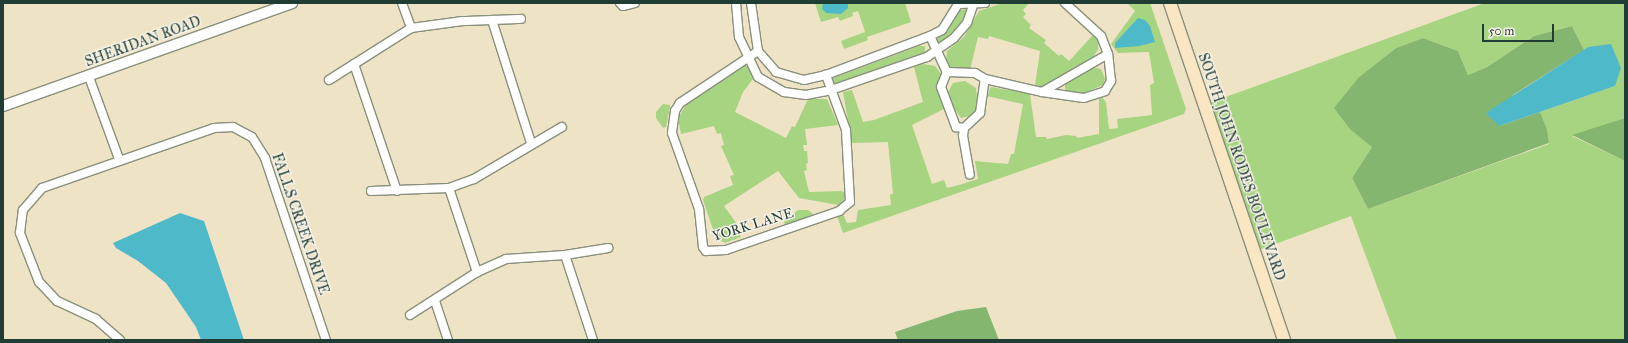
<!DOCTYPE html>
<style>
body{margin:0}
#map{position:relative;width:1628px;height:343px;overflow:hidden;background:#efe3c5;font-family:"IM FELL Great Primer",serif}
div>[style]{position:absolute}
.green>*{inset:0;background:#a7d481}
.forest>*{inset:0;background:#85b66f}
.water>*{inset:0;background:#4ebac9}
.roads{filter:drop-shadow(1px 0 #87907c) drop-shadow(-1px 0 #87907c) drop-shadow(0 1px #87907c) drop-shadow(0 -1px #87907c)}
.minor>*{height:8px;margin:-4px;padding:0 4px;transform-origin:4px;border-radius:4px;background:#fff}
.tertiary>*{height:10px;margin:-5px;padding:0 5px;transform-origin:5px;border-radius:5px;background:#fff}
.secondary>*{height:12px;margin:-6px;padding:0 6px;transform-origin:6px;border-radius:6px;background:#fbe6c4}
span{translate:-50% -50%;white-space:nowrap;text-align:center;line-height:1.15;-webkit-text-stroke:3px #f7f3e8;paint-order:stroke}
.street-label{font-size:14px;color:#1f3d34}
.frame{position:absolute;inset:0;border:4px solid #1f3d34;pointer-events:none}
.scale{position:absolute;left:1482px;top:24px;width:72px;height:18px;box-sizing:border-box;border:2px solid #1f3d34;border-top:0;padding-left:5px;font-size:12px;line-height:14px;white-space:nowrap;color:#1f3d34;-webkit-text-stroke:3px #f7f3e8;paint-order:stroke}
</style>
<div id="map">
<div class="green">
<div style="clip-path:polygon(815px 3px,905px 3px,911px 22px,867px 37px,868px 40px,844px 49px,841px 41px,865px 32px,858px 11px,852px 13px,853px 16px,840px 21px,838px 17px,821px 22px)"></div>
<div style="clip-path:polygon(1003px 3px,1029px 3px,1023px 10px,1026px 14px,1023px 17px,1031px 25px,1029px 28px,1046px 40px,1044px 43px,1059px 56px,1061px 54px,1069px 61px,1093px 35px,1098px 39px,1098px 50px,1093px 57px,1041px 88px,1035px 85px,1040px 51px,989px 36px,988px 39px,978px 37px,970px 70px,951px 71px,946px 59px,947px 51px,964px 37px,979px 11px)"></div>
<div style="clip-path:polygon(1127px 3px,1150px 3px,1186px 109px,1184px 114px,843px 233px,837px 216px,843px 214px,847px 223px,856px 222px,858px 210px,891px 205px,890px 194px,893px 194px,888px 142px,852px 143px,843px 92px,852px 90px,863px 122px,874px 120px,923px 102px,914px 67px,923px 64px,935px 66px,943px 76px,938px 89px,944px 109px,912px 125px,932px 184px,944px 180px,947px 188px,959px 185px,978px 179px,975px 161px,1008px 164px,1011px 154px,1014px 154px,1023px 104px,987px 96px,991px 87px,1030px 94px,1036px 137px,1046px 137px,1047px 139px,1066px 135px,1076px 136px,1077px 138px,1099px 134px,1099px 98px,1102px 97px,1106px 102px,1109px 129px,1118px 128px,1117px 119px,1152px 115px,1150px 85px,1154px 83px,1149px 52px,1118px 53px,1111px 44px,1135px 11px)"></div>
<div style="clip-path:polygon(evenodd,1485px 3px,1625px 3px,1625px 118px,1572px 136px,1625px 161px,1625px 340px,1397px 340px,1351px 216px,1259px 250px,1209px 103px,1485px 3px,1572px 26px,1584px 50px,1588px 47px,1615px 86px,1540px 112px,1547px 129px,1549px 144px,1368px 209px,1352px 178px,1372px 147px,1359px 77px,1396px 48px,1423px 38px,1458px 51px,1468px 75px,1487px 67px,1534px 36px,1572px 26px)"></div>
<div style="clip-path:polygon(966px 8px,970px 12px,960px 29px,937px 46px,935px 38px,950px 26px,959px 11px)"></div>
<div style="clip-path:polygon(919px 46px,925px 46px,925px 54px,834px 85px,831px 79px)"></div>
<div style="clip-path:polygon(744px 66px,748px 66px,753px 79px,743px 92px,735px 112px,786px 138px,792px 126px,795px 127px,808px 99px,827px 99px,838px 125px,805px 129px,807px 145px,803px 145px,804px 151px,807px 151px,808px 163px,806px 164px,807px 170px,804px 171px,809px 192px,841px 191px,845px 193px,844px 199px,842px 204px,838px 205px,799px 198px,778px 171px,724px 206px,737px 224px,736px 226px,741px 237px,725px 243px,716px 238px,703px 200px,704px 197px,733px 185px,730px 176px,734px 175px,721px 146px,724px 145px,721px 133px,717px 134px,714px 126px,681px 134px,678px 118px,686px 105px)"></div>
<div style="clip-path:polygon(1091px 67px,1101px 69px,1105px 79px,1103px 85px,1084px 93px,1065px 92px,1065px 84px)"></div>
<div style="clip-path:polygon(965px 81px,976px 88px,978px 107px,970px 116px,961px 118px,953px 107px,948px 92px,953px 83px)"></div>
<div style="clip-path:polygon(663px 104px,670px 105px,670px 107px,666px 127px,663px 128px,656px 118px,656px 112px)"></div>
<div style="clip-path:polygon(798px 210px,808px 210px,813px 214px,812px 217px,785px 225px,784px 221px)"></div>
</div>
<div class="forest">
<div style="clip-path:polygon(1572px 26px,1584px 50px,1513px 95px,1499px 126px,1540px 112px,1547px 129px,1549px 143px,1368px 209px,1352px 178px,1372px 147px,1350px 129px,1334px 108px,1359px 77px,1396px 48px,1423px 38px,1458px 51px,1468px 75px,1487px 67px,1534px 36px)"></div>
<div style="clip-path:polygon(1625px 118px,1625px 161px,1572px 135px)"></div>
<div style="clip-path:polygon(986px 307px,999px 340px,898px 340px,895px 332px,957px 311px)"></div>
</div>
<div class="water">
<div style="clip-path:polygon(823px 3px,848px 3px,848px 8px,841px 14px,826px 13px,822px 9px)"></div>
<div style="clip-path:polygon(1138px 18px,1145px 20px,1150px 26px,1155px 42px,1139px 46px,1115px 48px,1115px 43px)"></div>
<div style="clip-path:polygon(1611px 44px,1621px 68px,1615px 86px,1499px 126px,1486px 113px,1588px 47px)"></div>
<div style="clip-path:polygon(180px 213px,204px 221px,244px 340px,201px 340px,196px 327px,166px 283px,138px 261px,116px 248px,113px 243px)"></div>
</div>
<div class="roads">
<div class="minor">
<div style="left:402px;top:3px;width:27px;rotate:70deg"></div>
<div style="left:620px;top:3px;width:4px;rotate:45deg"></div>
<div style="left:623px;top:6px;width:12px;rotate:-14deg"></div>
<div style="left:736px;top:3px;width:34px;rotate:85deg"></div>
<div style="left:739px;top:37px;width:44px;rotate:64.6deg"></div>
<div style="left:758px;top:77px;width:30px;rotate:30deg"></div>
<div style="left:784px;top:92px;width:22px;rotate:8deg"></div>
<div style="left:806px;top:95px;width:25px;rotate:-11deg"></div>
<div style="left:831px;top:90px;width:102px;rotate:-19deg"></div>
<div style="left:927px;top:57px;width:33px;rotate:-35deg"></div>
<div style="left:954px;top:38px;width:20px;rotate:-49deg"></div>
<div style="left:967px;top:23px;width:21px;rotate:-71deg"></div>
<div style="left:751px;top:3px;width:49px;rotate:81.7deg"></div>
<div style="left:758px;top:51px;width:28px;rotate:49deg"></div>
<div style="left:776px;top:72px;width:29px;rotate:16deg"></div>
<div style="left:804px;top:80px;width:23px;rotate:-13deg"></div>
<div style="left:826px;top:75px;width:111px;rotate:-20.6deg"></div>
<div style="left:930px;top:36px;width:13px;rotate:-27deg"></div>
<div style="left:942px;top:30px;width:32px;rotate:-58deg"></div>
<div style="left:959px;top:4px;width:26px;rotate:-2deg"></div>
<div style="left:492px;top:20px;width:129px;rotate:72.4deg"></div>
<div style="left:930px;top:36px;width:40px;rotate:65deg"></div>
<div style="left:947px;top:72px;width:28px;rotate:2deg"></div>
<div style="left:975px;top:73px;width:12px;rotate:31deg"></div>
<div style="left:985px;top:79px;width:58px;rotate:12.8deg"></div>
<div style="left:1042px;top:92px;width:76px;rotate:-29.9deg"></div>
<div style="left:1108px;top:54px;width:19px;rotate:-111deg"></div>
<div style="left:1101px;top:36px;width:49px;rotate:-137.5deg"></div>
<div style="left:758px;top:51px;width:94px;rotate:146.3deg"></div>
<div style="left:680px;top:103px;width:9px;rotate:122deg"></div>
<div style="left:675px;top:111px;width:22px;rotate:98deg"></div>
<div style="left:672px;top:133px;width:81px;rotate:70.4deg"></div>
<div style="left:699px;top:209px;width:38px;rotate:84deg"></div>
<div style="left:703px;top:247px;width:5px;rotate:53deg"></div>
<div style="left:706px;top:251px;width:20px;rotate:-3deg"></div>
<div style="left:726px;top:250px;width:120px;rotate:-19deg"></div>
<div style="left:839px;top:211px;width:14px;rotate:-39deg"></div>
<div style="left:850px;top:202px;width:72px;rotate:-93.2deg"></div>
<div style="left:846px;top:130px;width:59px;rotate:-110deg"></div>
<div style="left:354px;top:64px;width:134px;rotate:71.3deg"></div>
<div style="left:947px;top:72px;width:16px;rotate:112deg"></div>
<div style="left:941px;top:87px;width:43px;rotate:69.4deg"></div>
<div style="left:956px;top:127px;width:8px;rotate:7deg"></div>
<div style="left:964px;top:128px;width:22px;rotate:-43deg"></div>
<div style="left:980px;top:113px;width:34px;rotate:-82deg"></div>
<div style="left:89px;top:77px;width:87px;rotate:69.9deg"></div>
<div style="left:329px;top:80px;width:97px;rotate:-32.4deg"></div>
<div style="left:411px;top:28px;width:52px;rotate:-7.7deg"></div>
<div style="left:463px;top:21px;width:58px;rotate:-2deg"></div>
<div style="left:1042px;top:92px;width:42px;rotate:8.1deg"></div>
<div style="left:1084px;top:98px;width:22px;rotate:-18deg"></div>
<div style="left:1105px;top:91px;width:12px;rotate:-59deg"></div>
<div style="left:1111px;top:81px;width:27px;rotate:-96deg"></div>
<div style="left:964px;top:128px;width:8px;rotate:97deg"></div>
<div style="left:963px;top:136px;width:39px;rotate:80deg"></div>
<div style="left:449px;top:188px;width:89px;rotate:71.6deg"></div>
<div style="left:371px;top:191px;width:78px;rotate:-2.2deg"></div>
<div style="left:449px;top:188px;width:27px;rotate:-20deg"></div>
<div style="left:474px;top:179px;width:102px;rotate:-30.6deg"></div>
<div style="left:565px;top:255px;width:89px;rotate:71.8deg"></div>
<div style="left:435px;top:301px;width:41px;rotate:71.6deg"></div>
<div style="left:410px;top:315px;width:80px;rotate:-32.7deg"></div>
<div style="left:477px;top:272px;width:32px;rotate:-24deg"></div>
<div style="left:506px;top:259px;width:59px;rotate:-3.9deg"></div>
<div style="left:565px;top:255px;width:44px;rotate:-9.2deg"></div>
<div style="left:120px;top:340px;width:32px;rotate:-139deg"></div>
<div style="left:96px;top:319px;width:43px;rotate:-155.2deg"></div>
<div style="left:57px;top:301px;width:26px;rotate:-133deg"></div>
<div style="left:39px;top:282px;width:53px;rotate:-111.2deg"></div>
<div style="left:20px;top:233px;width:23px;rotate:-83deg"></div>
<div style="left:23px;top:210px;width:29px;rotate:-49deg"></div>
<div style="left:42px;top:188px;width:182px;rotate:-19.2deg"></div>
<div style="left:214px;top:128px;width:19px;rotate:-3deg"></div>
<div style="left:233px;top:127px;width:21px;rotate:28deg"></div>
<div style="left:252px;top:137px;width:25px;rotate:58deg"></div>
<div style="left:265px;top:158px;width:192px;rotate:71.5deg"></div>
</div>
<div class="tertiary">
<div style="left:3px;top:106px;width:307px;rotate:-19.6deg"></div>
</div>
<div class="secondary">
<div style="left:1170px;top:3px;width:356px;rotate:71.3deg"></div>
</div>
</div>
<div class="street-label">
<span style="left:143px;top:42px;rotate:-20deg">SHERIDAN ROAD</span>
<span style="left:1241px;top:167px;rotate:71deg">SOUTH JOHN RODES BOULEVARD</span>
<span style="left:300px;top:224px;rotate:71deg">FALLS CREEK DRIVE</span>
<span style="left:753px;top:225px;rotate:-17deg">YORK LANE</span>
</div>
<div class="frame"></div>
<div class="scale">50 m</div>
</div>
